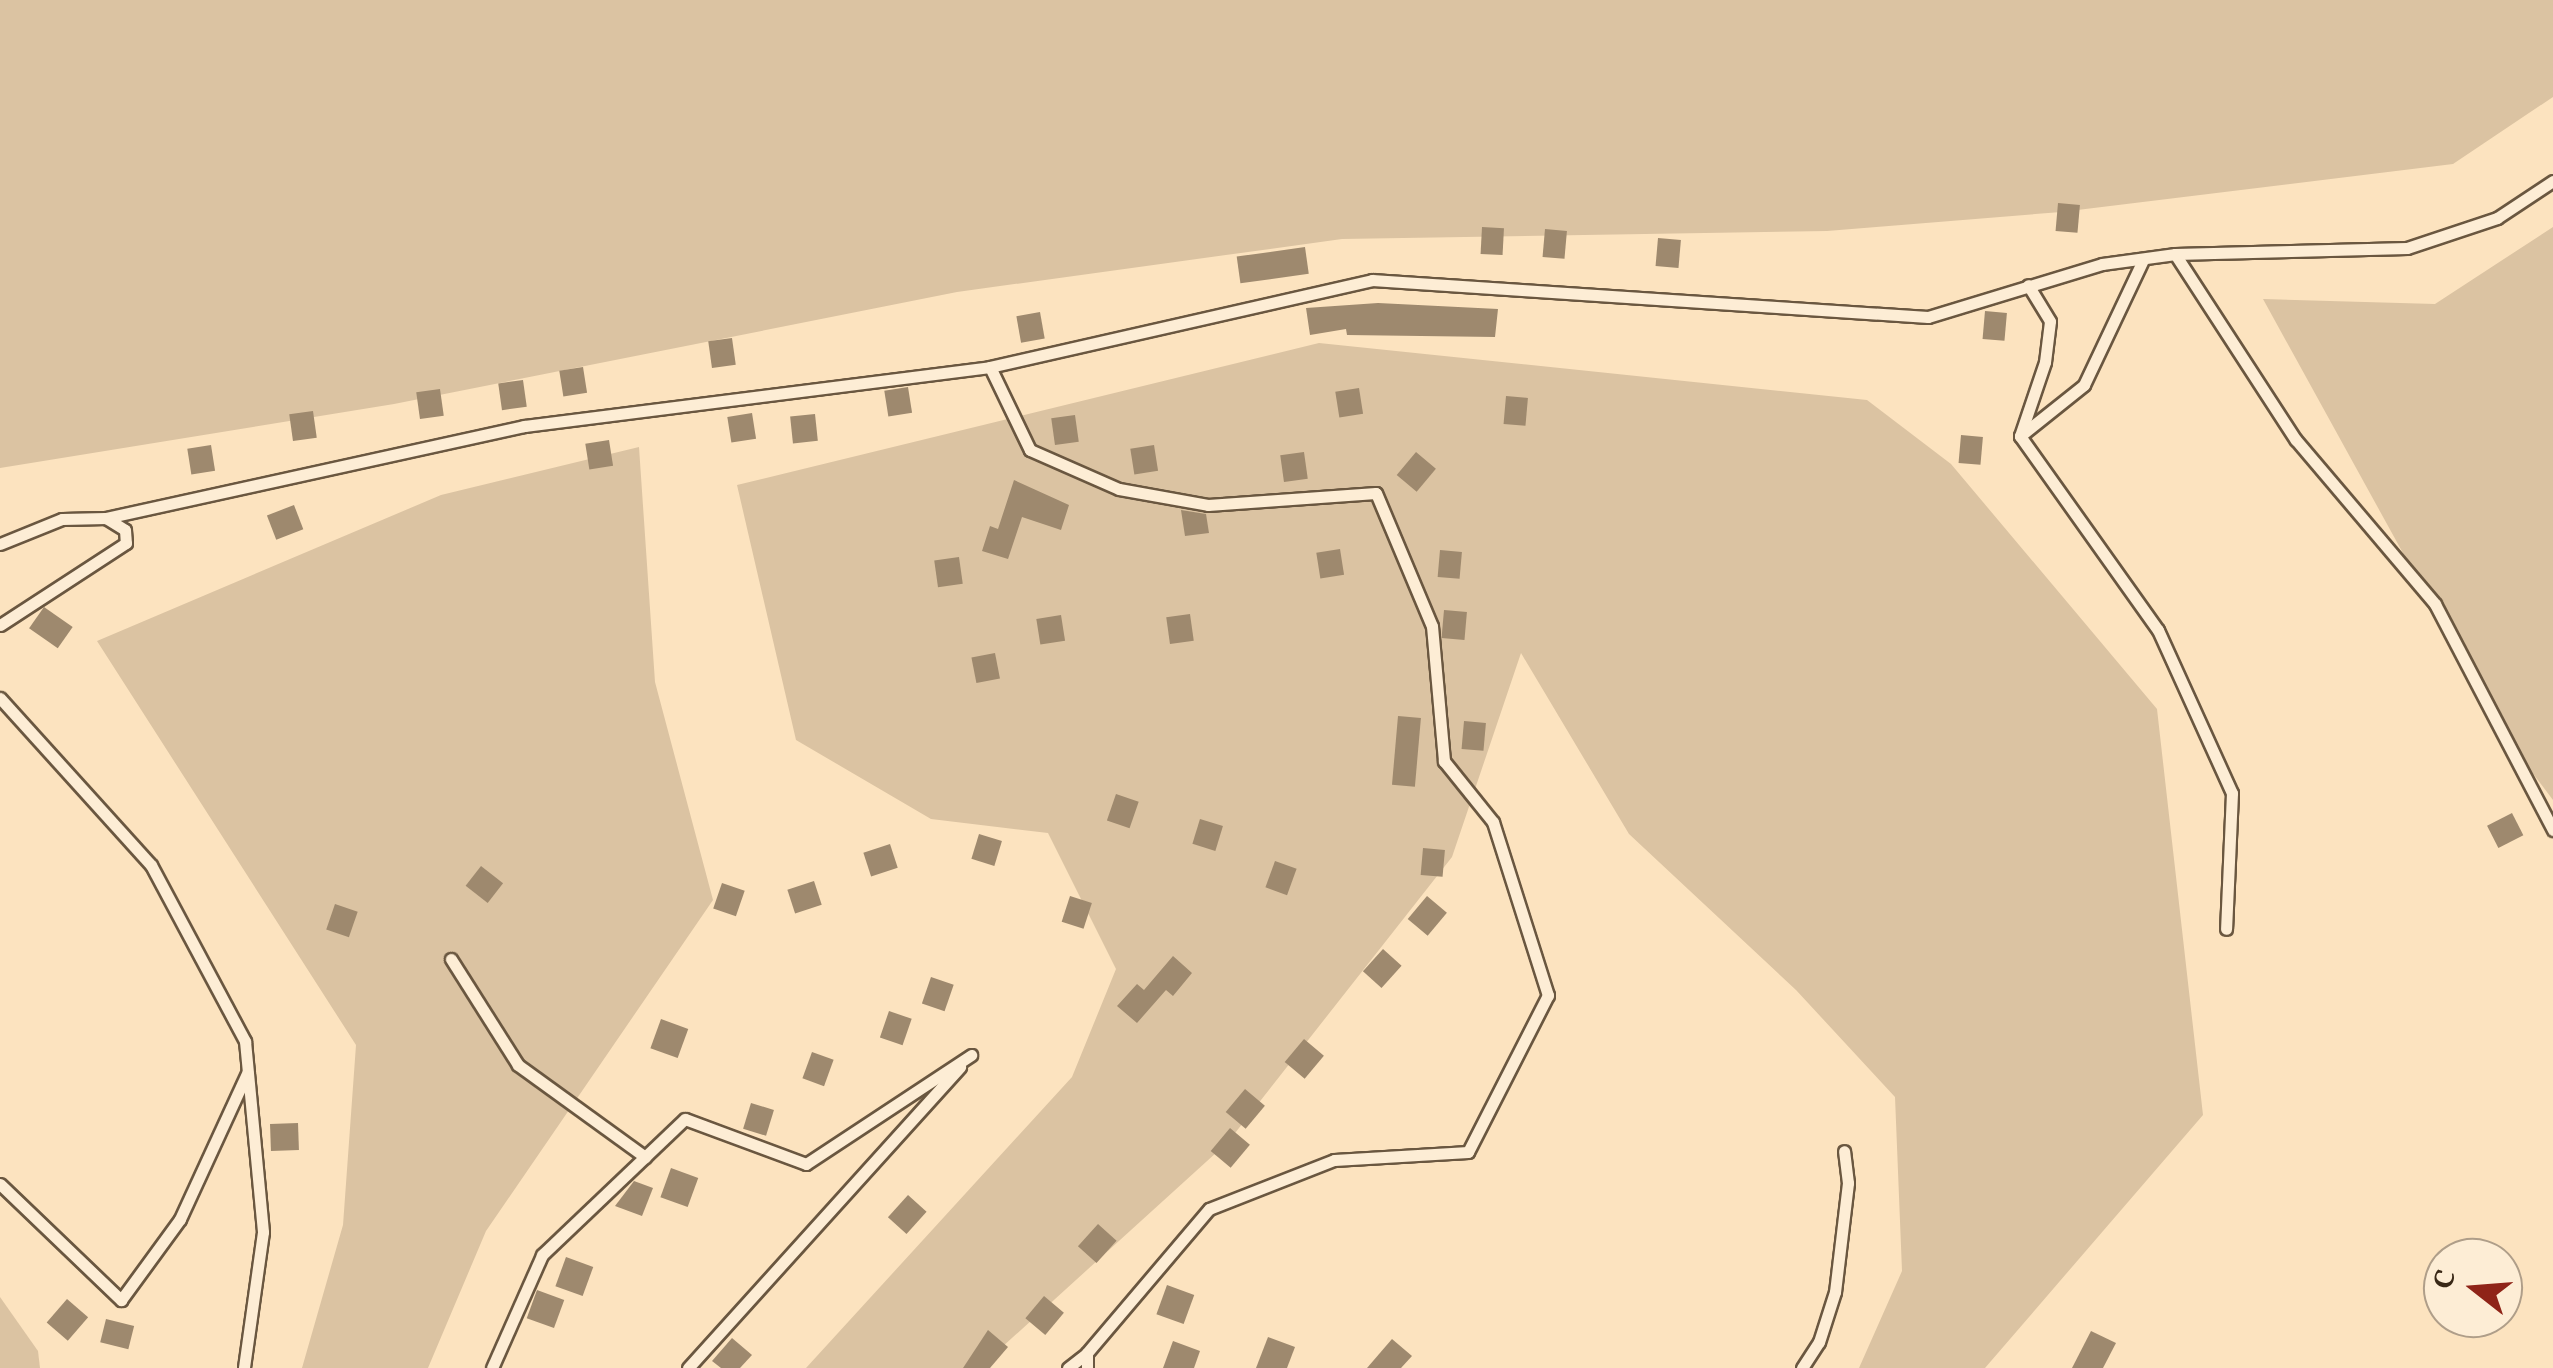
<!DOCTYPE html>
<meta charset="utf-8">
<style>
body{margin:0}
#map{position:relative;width:2553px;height:1368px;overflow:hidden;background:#fce3bf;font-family:Vollkorn,serif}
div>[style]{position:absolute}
.green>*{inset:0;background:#dbc3a2}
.building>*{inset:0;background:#9e896e;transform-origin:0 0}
.roads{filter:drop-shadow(2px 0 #6a5740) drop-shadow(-2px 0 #6a5740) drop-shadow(0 2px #6a5740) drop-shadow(0 -2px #6a5740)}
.service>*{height:11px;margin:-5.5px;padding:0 5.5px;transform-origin:5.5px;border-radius:5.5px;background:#fdedd5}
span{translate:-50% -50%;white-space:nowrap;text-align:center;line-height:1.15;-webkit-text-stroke:9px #fdedd5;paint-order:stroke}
.north{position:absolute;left:2423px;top:1238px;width:100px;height:100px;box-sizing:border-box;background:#fdedd5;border:2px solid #af9e89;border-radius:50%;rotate:287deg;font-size:28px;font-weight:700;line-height:40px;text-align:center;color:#392816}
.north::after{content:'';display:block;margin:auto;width:35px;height:45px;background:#8f2418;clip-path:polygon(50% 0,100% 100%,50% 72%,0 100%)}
</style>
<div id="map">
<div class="green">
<div style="clip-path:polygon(0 0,2553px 0,2553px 97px,2453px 164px,2061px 212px,1827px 231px,1342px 239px,957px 292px,394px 404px,0 468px)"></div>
<div style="clip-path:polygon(2553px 227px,2553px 800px,2501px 731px,2263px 299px,2435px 304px)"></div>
<div style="clip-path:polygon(1319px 343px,1867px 400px,1951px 464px,2157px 709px,2203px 1115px,1985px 1368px,1859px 1368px,1902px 1271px,1895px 1097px,1796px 990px,1629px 834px,1521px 653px,1452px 857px,1228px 1142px,979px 1368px,806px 1368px,1072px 1077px,1116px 969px,1048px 833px,931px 819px,796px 740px,737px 485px)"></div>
<div style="clip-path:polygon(639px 447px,655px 682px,713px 900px,486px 1231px,428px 1368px,302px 1368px,343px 1225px,356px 1045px,97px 641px,441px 495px)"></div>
<div style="clip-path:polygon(0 1297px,38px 1351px,40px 1368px,0 1368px)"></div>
</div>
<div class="building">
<div style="left:2058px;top:203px;width:22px;height:28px;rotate:5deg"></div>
<div style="left:1482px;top:227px;width:22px;height:27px;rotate:3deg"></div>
<div style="left:1545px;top:229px;width:22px;height:28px;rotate:5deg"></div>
<div style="left:1658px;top:238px;width:23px;height:28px;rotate:5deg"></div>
<div style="left:1305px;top:247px;width:27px;height:69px;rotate:82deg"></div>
<div style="clip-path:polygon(1378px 303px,1498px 309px,1495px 337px,1347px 335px,1346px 329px,1310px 335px,1306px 308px)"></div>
<div style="left:1985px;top:311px;width:22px;height:28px;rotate:5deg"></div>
<div style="left:1040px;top:312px;width:27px;height:24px;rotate:80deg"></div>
<div style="left:732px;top:338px;width:27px;height:24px;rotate:82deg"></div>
<div style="left:583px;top:367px;width:26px;height:24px;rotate:81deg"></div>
<div style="left:523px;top:380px;width:27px;height:25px;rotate:82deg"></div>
<div style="left:908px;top:387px;width:26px;height:24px;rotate:81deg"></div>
<div style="left:1359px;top:388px;width:26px;height:24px;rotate:81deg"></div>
<div style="left:440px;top:389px;width:27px;height:24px;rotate:82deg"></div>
<div style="left:1506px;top:396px;width:22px;height:28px;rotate:5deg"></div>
<div style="left:313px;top:411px;width:27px;height:24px;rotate:82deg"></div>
<div style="left:752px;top:413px;width:26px;height:25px;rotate:81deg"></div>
<div style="left:815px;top:414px;width:27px;height:25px;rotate:84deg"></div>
<div style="left:1075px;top:415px;width:27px;height:24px;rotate:82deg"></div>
<div style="left:1961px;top:435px;width:22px;height:28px;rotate:5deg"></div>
<div style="left:609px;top:440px;width:26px;height:24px;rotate:81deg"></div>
<div style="left:211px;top:445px;width:26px;height:24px;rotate:81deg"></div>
<div style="left:1154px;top:445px;width:26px;height:24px;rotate:81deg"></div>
<div style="left:1304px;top:452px;width:27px;height:24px;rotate:82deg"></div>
<div style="left:1416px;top:452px;width:26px;height:30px;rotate:40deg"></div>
<div style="clip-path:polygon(1014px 480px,1069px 505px,1061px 530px,1022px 517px,1008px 559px,982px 551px,990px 526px,998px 529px)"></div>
<div style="left:294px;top:505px;width:26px;height:29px;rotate:69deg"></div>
<div style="clip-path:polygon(1181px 510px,1206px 514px,1209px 533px,1185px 536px)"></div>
<div style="left:1340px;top:549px;width:26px;height:24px;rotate:81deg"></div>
<div style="left:1440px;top:550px;width:22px;height:27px;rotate:5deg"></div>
<div style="left:959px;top:557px;width:27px;height:25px;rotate:82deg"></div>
<div style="left:44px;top:607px;width:35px;height:26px;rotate:35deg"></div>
<div style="left:1444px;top:610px;width:23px;height:28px;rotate:5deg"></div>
<div style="left:1190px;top:614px;width:27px;height:24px;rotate:82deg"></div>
<div style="left:1061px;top:615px;width:26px;height:25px;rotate:81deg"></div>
<div style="left:995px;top:653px;width:26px;height:24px;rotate:79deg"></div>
<div style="left:1398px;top:716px;width:23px;height:69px;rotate:5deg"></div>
<div style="left:1464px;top:721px;width:22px;height:28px;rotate:5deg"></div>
<div style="left:1116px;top:794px;width:24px;height:28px;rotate:19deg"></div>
<div style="left:2512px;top:813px;width:25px;height:28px;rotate:63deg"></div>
<div style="left:1200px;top:819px;width:24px;height:26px;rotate:17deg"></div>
<div style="left:979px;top:834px;width:24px;height:26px;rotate:17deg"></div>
<div style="left:890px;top:844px;width:25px;height:28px;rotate:72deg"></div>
<div style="left:1423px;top:848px;width:22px;height:27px;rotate:5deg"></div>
<div style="left:1275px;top:861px;width:23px;height:28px;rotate:20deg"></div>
<div style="left:481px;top:866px;width:28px;height:25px;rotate:38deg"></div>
<div style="left:814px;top:881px;width:25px;height:28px;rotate:72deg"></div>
<div style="left:722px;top:883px;width:24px;height:27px;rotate:19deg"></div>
<div style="left:1070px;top:896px;width:23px;height:27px;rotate:18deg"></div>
<div style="left:1427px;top:896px;width:26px;height:30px;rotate:40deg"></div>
<div style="left:335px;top:904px;width:24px;height:27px;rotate:19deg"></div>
<div style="left:1383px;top:949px;width:25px;height:30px;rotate:42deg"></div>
<div style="clip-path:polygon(1173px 956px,1192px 973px,1173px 996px,1166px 990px,1137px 1023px,1117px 1006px,1137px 984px,1144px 990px)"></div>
<div style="left:931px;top:977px;width:24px;height:28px;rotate:19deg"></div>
<div style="left:889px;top:1011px;width:24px;height:28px;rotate:19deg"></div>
<div style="left:661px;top:1019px;width:29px;height:31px;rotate:20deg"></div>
<div style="left:1304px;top:1039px;width:26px;height:30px;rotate:40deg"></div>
<div style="left:812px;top:1052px;width:23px;height:28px;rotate:20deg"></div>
<div style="left:1245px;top:1089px;width:26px;height:30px;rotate:40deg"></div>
<div style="left:751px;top:1103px;width:24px;height:27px;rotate:17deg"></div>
<div style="left:298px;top:1123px;width:27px;height:28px;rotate:88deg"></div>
<div style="left:1230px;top:1128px;width:26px;height:30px;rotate:40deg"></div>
<div style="left:671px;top:1168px;width:29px;height:31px;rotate:20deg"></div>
<div style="clip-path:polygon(634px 1181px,653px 1188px,642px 1216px,615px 1206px)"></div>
<div style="left:908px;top:1195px;width:25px;height:30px;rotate:42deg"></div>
<div style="left:1098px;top:1224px;width:25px;height:30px;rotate:42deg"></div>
<div style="left:566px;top:1257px;width:29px;height:31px;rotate:20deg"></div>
<div style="left:1167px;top:1285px;width:29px;height:31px;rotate:20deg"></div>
<div style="left:537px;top:1290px;width:29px;height:30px;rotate:20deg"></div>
<div style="left:1044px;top:1296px;width:26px;height:29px;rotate:40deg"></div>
<div style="left:67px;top:1299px;width:28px;height:31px;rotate:41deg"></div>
<div style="left:106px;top:1319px;width:29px;height:24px;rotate:14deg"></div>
<div style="clip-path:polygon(988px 1330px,1008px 1347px,990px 1368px,963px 1368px)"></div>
<div style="clip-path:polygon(2091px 1331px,2116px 1343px,2103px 1368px,2072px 1368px)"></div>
<div style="clip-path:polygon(1268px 1337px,1295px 1347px,1287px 1368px,1256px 1368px)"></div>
<div style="clip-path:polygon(732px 1338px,752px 1355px,740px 1368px,721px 1368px,712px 1361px)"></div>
<div style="clip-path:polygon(1392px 1339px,1412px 1356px,1401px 1368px,1367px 1368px)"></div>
<div style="clip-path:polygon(1173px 1341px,1200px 1351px,1194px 1368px,1163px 1368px)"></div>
</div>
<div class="roads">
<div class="service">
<div style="left:2175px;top:254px;width:222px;rotate:57deg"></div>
<div style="left:2296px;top:440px;width:215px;rotate:49.7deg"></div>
<div style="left:2435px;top:604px;width:255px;rotate:62.4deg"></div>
<div style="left:2143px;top:260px;width:138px;rotate:115.3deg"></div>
<div style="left:2084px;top:385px;width:82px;rotate:141.4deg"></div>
<div style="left:2020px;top:436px;width:238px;rotate:54.6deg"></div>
<div style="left:2158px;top:630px;width:179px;rotate:65.6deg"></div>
<div style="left:2232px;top:793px;width:136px;rotate:92.5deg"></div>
<div style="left:990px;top:367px;width:92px;rotate:64.3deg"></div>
<div style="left:1030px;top:450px;width:97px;rotate:23.7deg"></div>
<div style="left:1119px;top:489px;width:90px;rotate:10.2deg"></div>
<div style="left:1208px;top:505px;width:168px;rotate:-4.1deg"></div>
<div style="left:1376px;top:493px;width:144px;rotate:67.2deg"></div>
<div style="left:1432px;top:626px;width:136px;rotate:84.9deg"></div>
<div style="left:1444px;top:761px;width:78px;rotate:51.2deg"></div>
<div style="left:1493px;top:822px;width:182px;rotate:72.4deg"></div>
<div style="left:1548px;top:995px;width:176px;rotate:117deg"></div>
<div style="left:1468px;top:1152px;width:134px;rotate:176.6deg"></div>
<div style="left:1334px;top:1160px;width:134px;rotate:158.6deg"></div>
<div style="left:1209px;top:1209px;width:189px;rotate:130.3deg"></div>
<div style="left:2020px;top:436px;width:78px;rotate:-71.3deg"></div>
<div style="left:2045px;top:362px;width:41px;rotate:-83deg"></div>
<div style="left:2050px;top:321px;width:42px;rotate:-121.4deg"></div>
<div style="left:106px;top:518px;width:428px;rotate:-12.4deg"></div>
<div style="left:524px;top:426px;width:470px;rotate:-7.2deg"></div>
<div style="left:990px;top:367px;width:392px;rotate:-12.8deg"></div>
<div style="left:1372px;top:280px;width:557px;rotate:3.81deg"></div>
<div style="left:1928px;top:317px;width:182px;rotate:-16.9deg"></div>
<div style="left:2102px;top:264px;width:74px;rotate:-7.8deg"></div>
<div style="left:2175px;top:254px;width:232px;rotate:-1.5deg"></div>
<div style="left:2407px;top:248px;width:95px;rotate:-18.4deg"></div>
<div style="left:2497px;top:218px;width:67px;rotate:-33.5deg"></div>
<div style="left:0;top:544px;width:67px;rotate:-22deg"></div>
<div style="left:62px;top:519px;width:44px;rotate:-1.3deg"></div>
<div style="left:106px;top:518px;width:22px;rotate:32deg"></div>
<div style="left:125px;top:530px;width:13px;rotate:86deg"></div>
<div style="left:126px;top:543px;width:150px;rotate:146.9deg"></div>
<div style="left:0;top:698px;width:225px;rotate:47.9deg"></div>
<div style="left:151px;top:865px;width:200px;rotate:61.9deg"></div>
<div style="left:245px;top:1041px;width:192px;rotate:84.6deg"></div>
<div style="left:263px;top:1232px;width:137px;rotate:98deg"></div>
<div style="left:451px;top:959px;width:125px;rotate:57.7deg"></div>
<div style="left:518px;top:1065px;width:157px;rotate:35.9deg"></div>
<div style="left:0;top:1184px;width:168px;rotate:43.8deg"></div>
<div style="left:121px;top:1300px;width:100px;rotate:-53.9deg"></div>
<div style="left:180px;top:1219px;width:161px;rotate:-65.3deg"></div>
<div style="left:492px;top:1368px;width:124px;rotate:-66.1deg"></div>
<div style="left:542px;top:1255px;width:197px;rotate:-43.6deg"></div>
<div style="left:685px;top:1119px;width:129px;rotate:20.4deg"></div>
<div style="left:806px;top:1164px;width:198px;rotate:-33.4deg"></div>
<div style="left:688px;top:1368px;width:406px;rotate:-47.9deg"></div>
<div style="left:1068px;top:1368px;width:24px;rotate:-38deg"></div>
<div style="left:1087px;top:1353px;width:15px;rotate:90deg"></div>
<div style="left:1802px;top:1368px;width:31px;rotate:-57deg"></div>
<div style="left:1819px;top:1342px;width:52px;rotate:-72.3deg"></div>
<div style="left:1835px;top:1292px;width:110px;rotate:-83.2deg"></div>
<div style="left:1848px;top:1183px;width:32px;rotate:-97deg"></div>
</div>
</div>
<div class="north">С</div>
</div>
